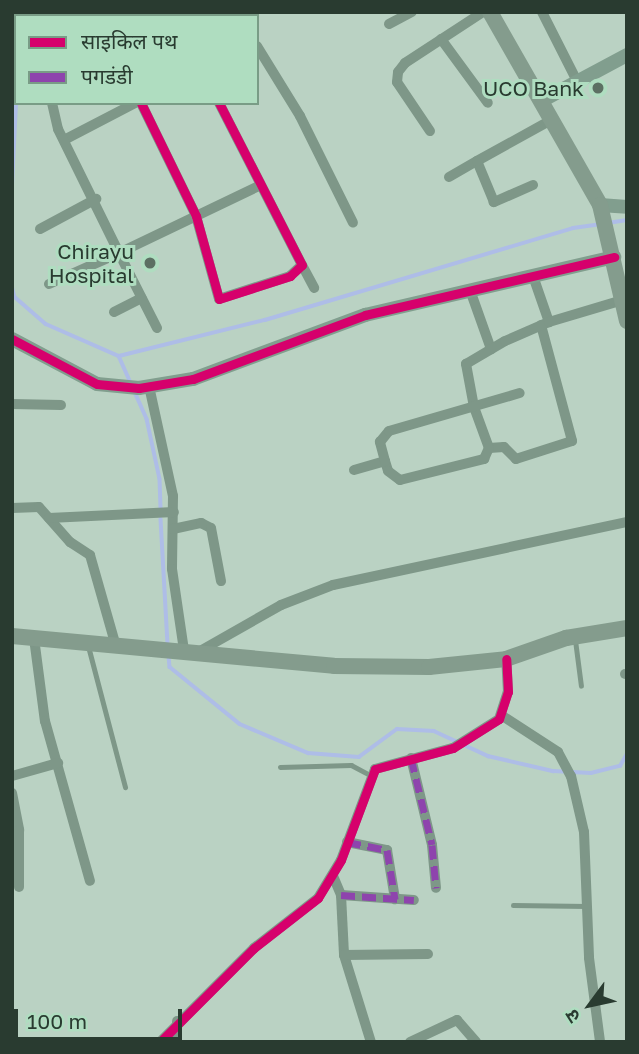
<!DOCTYPE html>
<meta charset="utf-8">
<style>
body{margin:0}
#map{position:relative;width:639px;height:1054px;overflow:hidden;background:#bad2c3;font-family:"Golos Text","Noto Sans Devanagari",sans-serif}
div>[style]{position:absolute}
.stream>*{height:3.5px;margin:-1.75px;padding:0 1.75px;transform-origin:1.75px;border-radius:1.75px;background:#aebde7}
.lane>*{height:5px;margin:-2.5px;padding:0 2.5px;transform-origin:2.5px;border-radius:2.5px;background:#7e9788}
.street>*{height:10px;margin:-5px;padding:0 5px;transform-origin:5px;border-radius:5px;background:#7e9788}
.secondary>*{height:14px;margin:-7px;padding:0 7px;transform-origin:7px;border-radius:7px;background:#819e8e}
.primary>*{height:16px;margin:-8px;padding:0 8px;transform-origin:8px;border-radius:8px;background:#849c8d}
.quiet>*{height:7px;margin-top:-3.5px;transform-origin:0;background:repeating-linear-gradient(90deg,#8e44ad 0 14px,transparent 0 21px)}
.cycleway>*{height:9px;margin:-4.5px;padding:0 4.5px;transform-origin:4.5px;border-radius:4.5px;background:#d6006c}
.dots>*{width:19px;height:19px;translate:-50% -50%;box-sizing:border-box;border:4px solid #afddc0;border-radius:50%}
span{translate:-50% -50%;white-space:nowrap;text-align:center;line-height:1.15;-webkit-text-stroke:6px #afddc0;paint-order:stroke}
.poi-label{font-size:21px;color:#293b30}
.right{translate:-100% -50%;text-align:right}
.frame{position:absolute;inset:0;border:14px solid #293b30;pointer-events:none}
.legend{position:absolute;left:14px;top:14px;width:245px;height:91px;box-sizing:border-box;background:#afddc0;border:2px solid #799c86;margin:0;padding:9px 12px;list-style:none;font-size:21px;color:#293b30}
.legend li{display:flex;align-items:center;gap:14px;height:35px}
.legend b{width:35px;border:2px solid #799c86}
.north{position:absolute;left:555px;top:970px;width:70px;height:70px;-webkit-text-stroke:5px #afddc0;paint-order:stroke;rotate:237deg;font-size:19px;font-weight:700;line-height:28px;text-align:center;color:#293b30}
.north::after{content:'';display:block;margin:auto;width:24px;height:32px;background:#293b30;clip-path:polygon(50% 0,100% 100%,50% 72%,0 100%)}
.scale{position:absolute;left:14px;top:1009px;width:168px;height:32px;box-sizing:border-box;border:4px solid #293b30;border-top:0;padding-left:9px;font-size:21px;line-height:24px;white-space:nowrap;color:#293b30;-webkit-text-stroke:5px #afddc0;paint-order:stroke}
</style>
<div id="map">
<div class="stream">
<div style="left:12px;top:89px;width:8px;rotate:60deg"></div>
<div style="left:12px;top:185px;width:82px;rotate:-87.2deg"></div>
<div style="left:608px;top:223px;width:19px;rotate:-9deg"></div>
<div style="left:12px;top:286px;width:11px;rotate:75deg"></div>
<div style="left:15px;top:297px;width:41px;rotate:41.1deg"></div>
<div style="left:46px;top:324px;width:80px;rotate:23.7deg"></div>
<div style="left:119px;top:356px;width:150px;rotate:-13.9deg"></div>
<div style="left:265px;top:320px;width:321px;rotate:-16.6deg"></div>
<div style="left:573px;top:228px;width:27px;rotate:-8deg"></div>
<div style="left:119px;top:356px;width:27px;rotate:66deg"></div>
<div style="left:135px;top:392px;width:30px;rotate:66deg"></div>
<div style="left:147px;top:419px;width:61px;rotate:77.8deg"></div>
<div style="left:160px;top:479px;width:29px;rotate:88deg"></div>
<div style="left:161px;top:519px;width:126px;rotate:86.8deg"></div>
<div style="left:169px;top:656px;width:11px;rotate:85deg"></div>
<div style="left:170px;top:667px;width:90px;rotate:39.2deg"></div>
<div style="left:240px;top:724px;width:74px;rotate:23.1deg"></div>
<div style="left:308px;top:753px;width:51px;rotate:4.5deg"></div>
<div style="left:359px;top:757px;width:47px;rotate:-36.4deg"></div>
<div style="left:397px;top:729px;width:37px;rotate:3deg"></div>
<div style="left:434px;top:731px;width:60px;rotate:24.8deg"></div>
<div style="left:488px;top:756px;width:67px;rotate:13deg"></div>
<div style="left:553px;top:771px;width:38px;rotate:3deg"></div>
<div style="left:591px;top:773px;width:30px;rotate:-14deg"></div>
<div style="left:620px;top:766px;width:14px;rotate:-60deg"></div>
</div>
<div class="lane">
<div style="left:575px;top:640px;width:46px;rotate:82.6deg"></div>
<div style="left:88px;top:646px;width:146px;rotate:75.3deg"></div>
<div style="left:280px;top:767px;width:71px;rotate:-1.6deg"></div>
<div style="left:351px;top:765px;width:21px;rotate:28deg"></div>
<div style="left:513px;top:905px;width:74px;rotate:0.8deg"></div>
</div>
<div class="street">
<div style="left:169px;top:12px;width:4px;rotate:63deg"></div>
<div style="left:223px;top:12px;width:4px;rotate:63deg"></div>
<div style="left:542px;top:12px;width:77px;rotate:63.1deg"></div>
<div style="left:389px;top:24px;width:26px;rotate:-28deg"></div>
<div style="left:12px;top:34px;width:6px;rotate:51deg"></div>
<div style="left:441px;top:39px;width:79px;rotate:53.7deg"></div>
<div style="left:257px;top:46px;width:82px;rotate:58.4deg"></div>
<div style="left:300px;top:116px;width:119px;rotate:63.6deg"></div>
<div style="left:141px;top:103px;width:126px;rotate:64deg"></div>
<div style="left:196px;top:216px;width:86px;rotate:74.5deg"></div>
<div style="left:219px;top:299px;width:75px;rotate:-17.9deg"></div>
<div style="left:290px;top:276px;width:16px;rotate:-43deg"></div>
<div style="left:302px;top:265px;width:182px;rotate:-117.1deg"></div>
<div style="left:430px;top:131px;width:59px;rotate:-124deg"></div>
<div style="left:397px;top:82px;width:10px;rotate:-84deg"></div>
<div style="left:398px;top:72px;width:11px;rotate:-52deg"></div>
<div style="left:405px;top:63px;width:93px;rotate:-33.2deg"></div>
<div style="left:64px;top:140px;width:80px;rotate:-27.5deg"></div>
<div style="left:449px;top:177px;width:32px;rotate:-30deg"></div>
<div style="left:533px;top:185px;width:43px;rotate:156.4deg"></div>
<div style="left:494px;top:202px;width:44px;rotate:-112.5deg"></div>
<div style="left:477px;top:161px;width:87px;rotate:-28.9deg"></div>
<div style="left:40px;top:229px;width:64px;rotate:-28.2deg"></div>
<div style="left:302px;top:265px;width:26px;rotate:62deg"></div>
<div style="left:533px;top:276px;width:49px;rotate:70.8deg"></div>
<div style="left:49px;top:284px;width:77px;rotate:-23.9deg"></div>
<div style="left:119px;top:253px;width:138px;rotate:-116.2deg"></div>
<div style="left:58px;top:129px;width:27px;rotate:-103deg"></div>
<div style="left:470px;top:290px;width:63px;rotate:70.4deg"></div>
<div style="left:114px;top:312px;width:31px;rotate:-27deg"></div>
<div style="left:541px;top:325px;width:120px;rotate:75deg"></div>
<div style="left:572px;top:441px;width:59px;rotate:162.2deg"></div>
<div style="left:516px;top:459px;width:17px;rotate:-135deg"></div>
<div style="left:504px;top:447px;width:15px;rotate:176deg"></div>
<div style="left:489px;top:448px;width:44px;rotate:-110.1deg"></div>
<div style="left:474px;top:407px;width:44px;rotate:-100.5deg"></div>
<div style="left:466px;top:364px;width:45px;rotate:-30.5deg"></div>
<div style="left:505px;top:341px;width:48px;rotate:-23.4deg"></div>
<div style="left:549px;top:322px;width:80px;rotate:-16.6deg"></div>
<div style="left:157px;top:328px;width:84px;rotate:-116.9deg"></div>
<div style="left:119px;top:253px;width:157px;rotate:-25.6deg"></div>
<div style="left:149px;top:386px;width:113px;rotate:77.7deg"></div>
<div style="left:173px;top:496px;width:73px;rotate:90.8deg"></div>
<div style="left:172px;top:569px;width:82px;rotate:81.6deg"></div>
<div style="left:12px;top:404px;width:49px;rotate:1.2deg"></div>
<div style="left:385px;top:461px;width:10px;rotate:73deg"></div>
<div style="left:388px;top:471px;width:15px;rotate:37deg"></div>
<div style="left:400px;top:480px;width:87px;rotate:-14deg"></div>
<div style="left:484px;top:459px;width:12px;rotate:-66deg"></div>
<div style="left:354px;top:470px;width:32px;rotate:-16deg"></div>
<div style="left:385px;top:461px;width:20px;rotate:-105deg"></div>
<div style="left:380px;top:442px;width:14px;rotate:-51deg"></div>
<div style="left:389px;top:431px;width:136px;rotate:-16.2deg"></div>
<div style="left:12px;top:508px;width:27px;rotate:-2deg"></div>
<div style="left:39px;top:507px;width:47px;rotate:48.5deg"></div>
<div style="left:70px;top:542px;width:24px;rotate:33deg"></div>
<div style="left:90px;top:555px;width:91px;rotate:74.1deg"></div>
<div style="left:49px;top:518px;width:125px;rotate:-2.7deg"></div>
<div style="left:173px;top:529px;width:29px;rotate:-12deg"></div>
<div style="left:201px;top:523px;width:11px;rotate:27deg"></div>
<div style="left:211px;top:528px;width:54px;rotate:79.3deg"></div>
<div style="left:34px;top:638px;width:84px;rotate:82.5deg"></div>
<div style="left:45px;top:721px;width:166px;rotate:74.3deg"></div>
<div style="left:200px;top:651px;width:93px;rotate:-29.6deg"></div>
<div style="left:281px;top:605px;width:56px;rotate:-21deg"></div>
<div style="left:333px;top:585px;width:301px;rotate:-12.1deg"></div>
<div style="left:625px;top:674px;width:2px"></div>
<div style="left:501px;top:715px;width:68px;rotate:33deg"></div>
<div style="left:558px;top:752px;width:27px;rotate:62deg"></div>
<div style="left:571px;top:776px;width:57px;rotate:76.9deg"></div>
<div style="left:584px;top:832px;width:126px;rotate:87.7deg"></div>
<div style="left:589px;top:958px;width:85px;rotate:82.5deg"></div>
<div style="left:411px;top:758px;width:89px;rotate:76.4deg"></div>
<div style="left:432px;top:845px;width:43px;rotate:84.7deg"></div>
<div style="left:12px;top:776px;width:48px;rotate:-15.8deg"></div>
<div style="left:12px;top:793px;width:38px;rotate:79deg"></div>
<div style="left:19px;top:830px;width:57px;rotate:90deg"></div>
<div style="left:347px;top:842px;width:41px;rotate:11.3deg"></div>
<div style="left:387px;top:850px;width:50px;rotate:80.7deg"></div>
<div style="left:333px;top:876px;width:21px;rotate:67deg"></div>
<div style="left:341px;top:895px;width:60px;rotate:87.1deg"></div>
<div style="left:344px;top:955px;width:91px;rotate:72.8deg"></div>
<div style="left:341px;top:895px;width:73px;rotate:3.9deg"></div>
<div style="left:344px;top:955px;width:84px;rotate:-0.7deg"></div>
<div style="left:160px;top:1042px;width:133px;rotate:-45deg"></div>
<div style="left:254px;top:948px;width:81px;rotate:-38deg"></div>
<div style="left:318px;top:898px;width:44px;rotate:-58.8deg"></div>
<div style="left:341px;top:860px;width:97px;rotate:-69.5deg"></div>
<div style="left:375px;top:769px;width:81px;rotate:-15.1deg"></div>
<div style="left:453px;top:748px;width:54px;rotate:-32.2deg"></div>
<div style="left:499px;top:719px;width:28px;rotate:-72deg"></div>
<div style="left:508px;top:692px;width:33px;rotate:-93deg"></div>
<div style="left:176px;top:1042px;width:21px;rotate:-87deg"></div>
<div style="left:410px;top:1042px;width:52px;rotate:-25.1deg"></div>
<div style="left:457px;top:1020px;width:29px;rotate:49deg"></div>
</div>
<div class="secondary">
<div style="left:543px;top:100px;width:95px;rotate:-28.2deg"></div>
<div style="left:600px;top:205px;width:27px;rotate:4deg"></div>
<div style="left:12px;top:339px;width:96px;rotate:27.9deg"></div>
<div style="left:97px;top:384px;width:42px;rotate:5.4deg"></div>
<div style="left:139px;top:388px;width:55px;rotate:-9.5deg"></div>
<div style="left:193px;top:379px;width:184px;rotate:-20.4deg"></div>
<div style="left:365px;top:315px;width:256px;rotate:-13.1deg"></div>
</div>
<div class="primary">
<div style="left:490px;top:12px;width:222px;rotate:60.3deg"></div>
<div style="left:600px;top:205px;width:119px;rotate:76.9deg"></div>
<div style="left:110px;top:16px;width:6px;rotate:-39deg"></div>
<div style="left:12px;top:81px;width:5px;rotate:-37deg"></div>
<div style="left:12px;top:636px;width:323px;rotate:5.3deg"></div>
<div style="left:334px;top:666px;width:95px;rotate:0.6deg"></div>
<div style="left:429px;top:667px;width:77px;rotate:-5.9deg"></div>
<div style="left:506px;top:659px;width:64px;rotate:-19.3deg"></div>
<div style="left:566px;top:638px;width:62px;rotate:-9.3deg"></div>
</div>
<div class="quiet">
<div style="left:411px;top:758px;width:89px;rotate:76.4deg"></div>
<div style="left:432px;top:845px;width:43px;rotate:84.7deg"></div>
<div style="left:347px;top:842px;width:41px;rotate:11.3deg"></div>
<div style="left:387px;top:850px;width:50px;rotate:80.7deg"></div>
<div style="left:341px;top:895px;width:73px;rotate:3.9deg"></div>
</div>
<div class="cycleway">
<div style="left:141px;top:103px;width:126px;rotate:64deg"></div>
<div style="left:196px;top:216px;width:86px;rotate:74.5deg"></div>
<div style="left:219px;top:299px;width:75px;rotate:-17.9deg"></div>
<div style="left:290px;top:276px;width:16px;rotate:-43deg"></div>
<div style="left:302px;top:265px;width:182px;rotate:-117.1deg"></div>
<div style="left:12px;top:339px;width:96px;rotate:27.9deg"></div>
<div style="left:97px;top:384px;width:42px;rotate:5.4deg"></div>
<div style="left:139px;top:388px;width:55px;rotate:-9.5deg"></div>
<div style="left:193px;top:379px;width:184px;rotate:-20.4deg"></div>
<div style="left:365px;top:315px;width:256px;rotate:-13.1deg"></div>
<div style="left:160px;top:1042px;width:133px;rotate:-45deg"></div>
<div style="left:254px;top:948px;width:81px;rotate:-38deg"></div>
<div style="left:318px;top:898px;width:44px;rotate:-58.8deg"></div>
<div style="left:341px;top:860px;width:97px;rotate:-69.5deg"></div>
<div style="left:375px;top:769px;width:81px;rotate:-15.1deg"></div>
<div style="left:453px;top:748px;width:54px;rotate:-32.2deg"></div>
<div style="left:499px;top:719px;width:28px;rotate:-72deg"></div>
<div style="left:508px;top:692px;width:33px;rotate:-93deg"></div>
</div>
<div class="dots">
<div style="left:598px;top:88px;background:#5c7063"></div>
<div style="left:150px;top:263px;background:#5c7063"></div>
</div>
<div class="poi-label">
<span class="right" style="left:584px;top:88px">UCO Bank</span>
<span class="right" style="left:134px;top:263px">Chirayu<br>Hospital</span>
</div>
<div class="frame"></div>
<ul class="legend">
<li><b style="height:9px;background:#d6006c"></b>साइकिल पथ</li>
<li><b style="height:9px;background:#8e44ad"></b>पगडंडी</li>
</ul>
<div class="north">उ</div>
<div class="scale">100 m</div>
</div>
